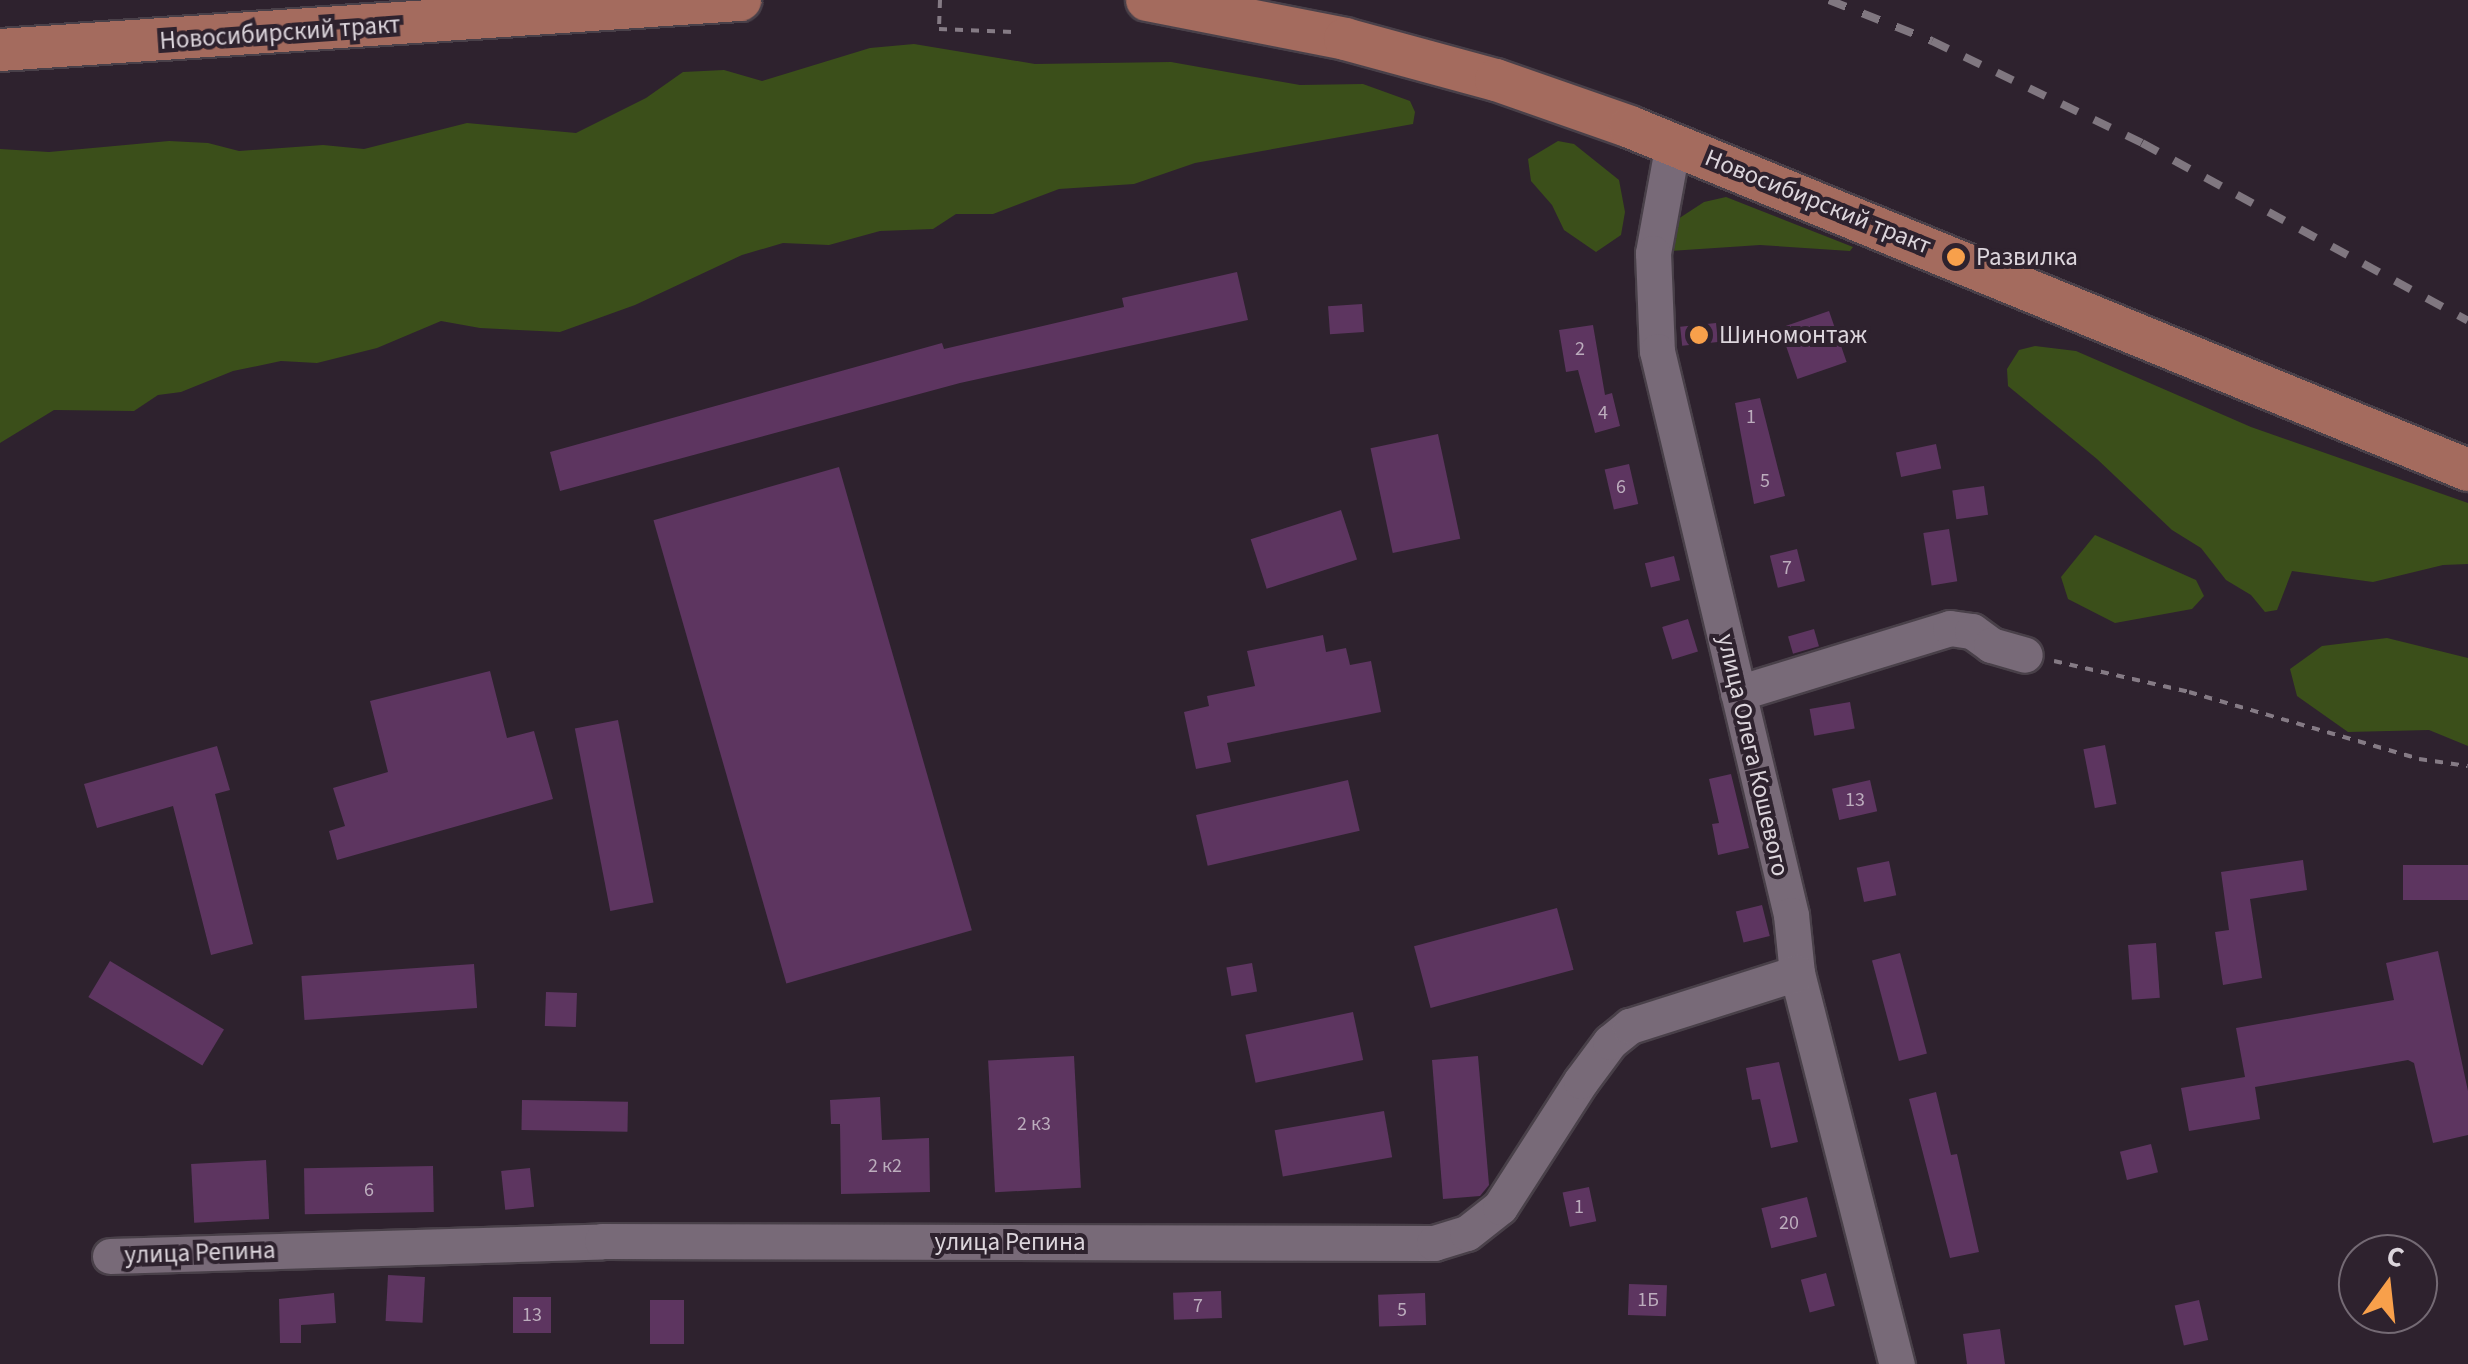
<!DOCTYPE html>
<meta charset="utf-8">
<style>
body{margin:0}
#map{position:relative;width:2468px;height:1364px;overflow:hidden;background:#2e222e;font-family:"Source Sans 3",sans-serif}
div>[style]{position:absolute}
.green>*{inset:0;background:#3b4f1a}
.building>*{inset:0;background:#5d3560;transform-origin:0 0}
.path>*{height:4px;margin-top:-2px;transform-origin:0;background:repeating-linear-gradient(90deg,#857b85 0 8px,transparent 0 16px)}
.roads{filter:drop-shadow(2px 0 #494049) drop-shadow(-2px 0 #494049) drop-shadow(0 2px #494049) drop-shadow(0 -2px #494049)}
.minor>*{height:35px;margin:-17.5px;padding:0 17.5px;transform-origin:17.5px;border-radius:17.5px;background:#786a78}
.major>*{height:42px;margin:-21px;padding:0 21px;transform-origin:21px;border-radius:21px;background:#a46b5e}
.rail>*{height:8px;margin-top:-4px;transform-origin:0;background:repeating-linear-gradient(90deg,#807780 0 18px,transparent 0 36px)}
.dots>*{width:28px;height:28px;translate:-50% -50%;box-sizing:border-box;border:5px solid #2e222e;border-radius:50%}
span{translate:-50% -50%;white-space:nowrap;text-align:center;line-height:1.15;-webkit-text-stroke:8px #2e222e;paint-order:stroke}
.number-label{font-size:20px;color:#bcadbd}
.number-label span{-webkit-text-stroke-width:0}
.street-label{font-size:25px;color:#dcd5dc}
.poi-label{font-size:25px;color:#dcd5dc}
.left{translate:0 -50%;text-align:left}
.north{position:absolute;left:2338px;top:1234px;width:100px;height:100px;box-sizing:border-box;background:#2e222e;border:2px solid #746a74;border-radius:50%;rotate:15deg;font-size:28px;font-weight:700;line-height:40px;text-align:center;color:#dcd5dc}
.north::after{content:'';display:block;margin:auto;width:35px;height:45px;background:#f8a04b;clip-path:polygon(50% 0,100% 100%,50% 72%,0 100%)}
</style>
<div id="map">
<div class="green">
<div style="clip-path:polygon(914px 44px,1035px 64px,1171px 62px,1300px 85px,1363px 84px,1410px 101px,1415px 112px,1413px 124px,1195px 163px,1134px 184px,1059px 189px,993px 214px,956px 214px,933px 229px,880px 231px,829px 245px,783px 243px,742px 255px,635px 305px,560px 332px,480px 328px,441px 321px,377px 348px,317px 363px,281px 361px,233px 371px,181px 392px,158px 395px,134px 411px,54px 410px,0 443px,0 149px,49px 152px,169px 141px,208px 143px,239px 151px,323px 145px,364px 149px,467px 123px,576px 133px,646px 98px,683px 72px,724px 70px,762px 81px,870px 48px)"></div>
<div style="clip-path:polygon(1558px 141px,1574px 144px,1619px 180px,1625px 212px,1621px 235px,1596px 252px,1564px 230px,1552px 205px,1531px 181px,1528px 159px)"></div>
<div style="clip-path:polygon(1726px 197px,1853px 247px,1850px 251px,1760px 245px,1670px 251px,1678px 219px,1704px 202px)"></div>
<div style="clip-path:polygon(2035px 346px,2076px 351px,2251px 427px,2468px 503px,2468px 564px,2443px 565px,2373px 582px,2292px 571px,2277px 610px,2265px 612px,2251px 595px,2226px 580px,2201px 548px,2172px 530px,2097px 459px,2008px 386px,2007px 369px,2019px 350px)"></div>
<div style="clip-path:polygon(2095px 535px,2196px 580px,2204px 596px,2192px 609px,2115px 623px,2068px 599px,2061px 577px)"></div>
<div style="clip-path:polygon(2387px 638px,2468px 658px,2468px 746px,2429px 730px,2348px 732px,2297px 696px,2290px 669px,2322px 646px)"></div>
</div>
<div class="building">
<div style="clip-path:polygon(1237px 272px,1248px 320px,960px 383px,560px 491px,550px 452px,942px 343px,944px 349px,1124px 307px,1122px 298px)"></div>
<div style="left:1362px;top:304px;width:28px;height:34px;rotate:86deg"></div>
<div style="left:1829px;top:311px;width:54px;height:52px;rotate:71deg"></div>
<div style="left:1716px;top:323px;width:19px;height:36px;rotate:84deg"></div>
<div style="clip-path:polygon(1593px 325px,1605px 395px,1612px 393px,1620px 426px,1595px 433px,1578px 370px,1566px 372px,1559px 330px)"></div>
<div style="clip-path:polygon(1760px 398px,1785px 496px,1754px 504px,1735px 403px)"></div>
<div style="left:1438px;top:434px;width:107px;height:69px;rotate:78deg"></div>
<div style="left:1936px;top:444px;width:25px;height:41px;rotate:78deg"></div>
<div style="left:1629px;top:464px;width:41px;height:25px;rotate:77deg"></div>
<div style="left:839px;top:467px;width:482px;height:193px;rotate:74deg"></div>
<div style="left:1984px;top:486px;width:29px;height:32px;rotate:82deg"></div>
<div style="left:1341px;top:510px;width:52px;height:95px;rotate:72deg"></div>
<div style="left:1949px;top:529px;width:53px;height:26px;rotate:81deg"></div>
<div style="left:1797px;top:549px;width:33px;height:28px;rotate:76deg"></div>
<div style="left:1674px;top:556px;width:25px;height:30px;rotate:76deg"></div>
<div style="left:1688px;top:619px;width:34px;height:27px;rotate:73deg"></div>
<div style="left:1814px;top:629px;width:18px;height:27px;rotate:74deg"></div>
<div style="clip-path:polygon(1323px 635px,1326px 652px,1346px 648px,1350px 665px,1371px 661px,1381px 712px,1227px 743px,1231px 762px,1196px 769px,1184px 712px,1209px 706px,1207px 696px,1255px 686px,1247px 651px)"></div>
<div style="clip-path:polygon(490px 671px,507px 738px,534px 731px,553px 799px,337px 860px,329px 831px,345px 826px,333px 788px,388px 772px,370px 701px)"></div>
<div style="left:1850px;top:702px;width:27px;height:41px;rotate:80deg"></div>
<div style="left:618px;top:720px;width:186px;height:44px;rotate:79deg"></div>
<div style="left:2105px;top:745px;width:60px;height:22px;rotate:79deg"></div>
<div style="clip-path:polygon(217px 746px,230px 790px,215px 794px,253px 944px,211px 955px,173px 806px,97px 828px,84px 784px)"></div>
<div style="clip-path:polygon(1731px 774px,1749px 848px,1718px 855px,1712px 824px,1719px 823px,1709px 779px)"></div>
<div style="left:1348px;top:780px;width:52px;height:156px;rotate:77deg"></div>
<div style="left:1870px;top:780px;width:32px;height:39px;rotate:77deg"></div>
<div style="clip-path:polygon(2303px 860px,2307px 890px,2250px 899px,2262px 978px,2223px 985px,2215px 932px,2229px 930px,2221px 872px)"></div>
<div style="left:1889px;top:861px;width:35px;height:33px;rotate:78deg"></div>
<div style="left:2468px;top:865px;width:35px;height:65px;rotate:90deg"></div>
<div style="left:1762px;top:905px;width:32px;height:27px;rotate:76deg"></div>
<div style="left:1557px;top:908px;width:64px;height:148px;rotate:75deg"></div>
<div style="left:2156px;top:943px;width:55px;height:28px;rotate:86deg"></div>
<div style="clip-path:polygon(2438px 951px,2468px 1091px,2468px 1135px,2433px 1143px,2414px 1063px,2408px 1060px,2255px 1087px,2260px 1119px,2189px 1131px,2181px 1088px,2245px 1077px,2236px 1028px,2394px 1000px,2386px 963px)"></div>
<div style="left:1900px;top:953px;width:104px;height:29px;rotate:75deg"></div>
<div style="left:110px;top:961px;width:133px;height:42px;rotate:31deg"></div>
<div style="left:1252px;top:963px;width:29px;height:26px;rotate:80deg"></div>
<div style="left:474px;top:964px;width:44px;height:173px;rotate:86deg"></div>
<div style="left:546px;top:992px;width:31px;height:34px;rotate:2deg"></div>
<div style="left:1353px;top:1012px;width:49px;height:110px;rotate:78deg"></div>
<div style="left:1074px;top:1056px;width:132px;height:86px;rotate:87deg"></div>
<div style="clip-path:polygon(1478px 1056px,1489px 1185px,1480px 1196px,1443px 1199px,1432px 1060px)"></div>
<div style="clip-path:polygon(1779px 1062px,1798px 1142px,1771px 1148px,1760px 1099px,1752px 1100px,1746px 1068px)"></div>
<div style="clip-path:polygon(1936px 1092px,1951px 1155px,1957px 1154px,1979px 1252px,1950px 1258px,1909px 1099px)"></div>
<div style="clip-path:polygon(880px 1097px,882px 1140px,929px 1138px,930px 1192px,841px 1194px,840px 1124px,831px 1124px,830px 1100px)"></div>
<div style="left:522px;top:1100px;width:106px;height:30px;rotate:1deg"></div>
<div style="left:1384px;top:1111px;width:47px;height:111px;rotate:80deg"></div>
<div style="left:2151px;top:1144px;width:29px;height:32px;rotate:76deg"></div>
<div style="left:266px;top:1160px;width:59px;height:75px;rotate:87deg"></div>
<div style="left:433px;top:1166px;width:46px;height:129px;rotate:89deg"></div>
<div style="left:530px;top:1168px;width:39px;height:29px;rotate:84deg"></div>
<div style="left:1589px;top:1187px;width:35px;height:27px;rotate:78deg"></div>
<div style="left:1807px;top:1197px;width:41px;height:47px;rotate:76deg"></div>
<div style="left:1826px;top:1273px;width:34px;height:26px;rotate:75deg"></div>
<div style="left:388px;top:1275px;width:37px;height:46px;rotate:3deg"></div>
<div style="left:1629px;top:1284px;width:38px;height:31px;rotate:2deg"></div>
<div style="left:1221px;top:1291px;width:27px;height:48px;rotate:88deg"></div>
<div style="clip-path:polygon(334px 1293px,336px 1323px,301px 1325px,301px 1343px,280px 1343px,279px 1299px)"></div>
<div style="left:1425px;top:1293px;width:32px;height:47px;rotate:88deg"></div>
<div style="left:513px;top:1297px;width:38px;height:36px"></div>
<div style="left:650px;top:1300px;width:34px;height:44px"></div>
<div style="left:2199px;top:1300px;width:41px;height:25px;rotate:77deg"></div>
<div style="clip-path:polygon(2000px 1329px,2005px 1364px,1967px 1364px,1963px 1334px)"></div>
</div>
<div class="path">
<div style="left:940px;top:0;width:29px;rotate:92deg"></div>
<div style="left:939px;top:29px;width:74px;rotate:2.3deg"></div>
<div style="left:2054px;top:661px;width:139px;rotate:12.9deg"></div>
<div style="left:2189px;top:692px;width:240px;rotate:16.2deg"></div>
<div style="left:2419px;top:759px;width:49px;rotate:8.1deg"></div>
</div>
<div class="roads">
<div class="minor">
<div style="left:1673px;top:143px;width:112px;rotate:100.3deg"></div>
<div style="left:1653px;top:253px;width:98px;rotate:87.7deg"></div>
<div style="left:1657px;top:351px;width:580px;rotate:76.63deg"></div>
<div style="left:1791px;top:915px;width:58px;rotate:84.1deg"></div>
<div style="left:1797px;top:973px;width:404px;rotate:75.7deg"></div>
<div style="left:1738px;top:693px;width:222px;rotate:-17deg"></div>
<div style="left:1950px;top:628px;width:22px;rotate:8deg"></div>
<div style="left:1972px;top:631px;width:24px;rotate:36deg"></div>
<div style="left:1991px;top:645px;width:35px;rotate:16deg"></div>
<div style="left:110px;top:1256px;width:492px;rotate:-1.7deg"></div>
<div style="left:602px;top:1241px;width:832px;rotate:0.14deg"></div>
<div style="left:1434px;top:1243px;width:34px;rotate:-17deg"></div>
<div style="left:1467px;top:1233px;width:42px;rotate:-38.2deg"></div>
<div style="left:1500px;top:1207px;width:150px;rotate:-57.3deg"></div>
<div style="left:1581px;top:1081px;width:49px;rotate:-53.4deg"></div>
<div style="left:1610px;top:1042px;width:26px;rotate:-39deg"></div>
<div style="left:1630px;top:1026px;width:175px;rotate:-17.6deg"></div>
</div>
<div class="major">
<div style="left:1147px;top:0;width:202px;rotate:11.1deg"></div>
<div style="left:1345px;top:39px;width:156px;rotate:15.2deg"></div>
<div style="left:1496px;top:80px;width:142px;rotate:19.3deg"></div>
<div style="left:1630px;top:127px;width:905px;rotate:22.26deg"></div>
<div style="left:0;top:50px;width:742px;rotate:-3.87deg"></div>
</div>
</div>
<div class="rail">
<div style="left:1829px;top:0;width:111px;rotate:21.7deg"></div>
<div style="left:1932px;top:41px;width:233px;rotate:25.9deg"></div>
<div style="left:2142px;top:143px;width:371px;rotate:28.6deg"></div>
</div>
<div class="dots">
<div style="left:1956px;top:257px;background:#f8a04b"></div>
<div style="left:1699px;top:335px;background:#f8a04b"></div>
</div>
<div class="number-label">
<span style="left:1580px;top:349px">2</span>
<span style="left:1603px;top:413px">4</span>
<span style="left:1751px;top:417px">1</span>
<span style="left:1765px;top:481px">5</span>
<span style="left:1621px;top:487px">6</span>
<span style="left:1787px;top:568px">7</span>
<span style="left:1855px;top:800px">13</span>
<span style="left:1034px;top:1124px">2 к3</span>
<span style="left:885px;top:1166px">2 к2</span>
<span style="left:369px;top:1190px">6</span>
<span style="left:1579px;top:1207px">1</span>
<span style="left:1789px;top:1223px">20</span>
<span style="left:1648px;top:1300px">1Б</span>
<span style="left:1198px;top:1306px">7</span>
<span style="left:1402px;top:1310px">5</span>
<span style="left:532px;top:1315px">13</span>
</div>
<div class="street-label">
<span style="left:280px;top:33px;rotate:-4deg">Новосибирский тракт</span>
<span style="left:1818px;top:202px;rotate:22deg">Новосибирский тракт</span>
<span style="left:1753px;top:755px;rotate:77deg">улица Олега Кошевого</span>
<span style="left:1010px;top:1242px">улица Репина</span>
<span style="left:200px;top:1253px;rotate:-2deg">улица Репина</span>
</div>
<div class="poi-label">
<span class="left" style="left:1976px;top:257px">Развилка</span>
<span class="left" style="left:1719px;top:335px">Шиномонтаж</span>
</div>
<div class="north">С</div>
</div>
